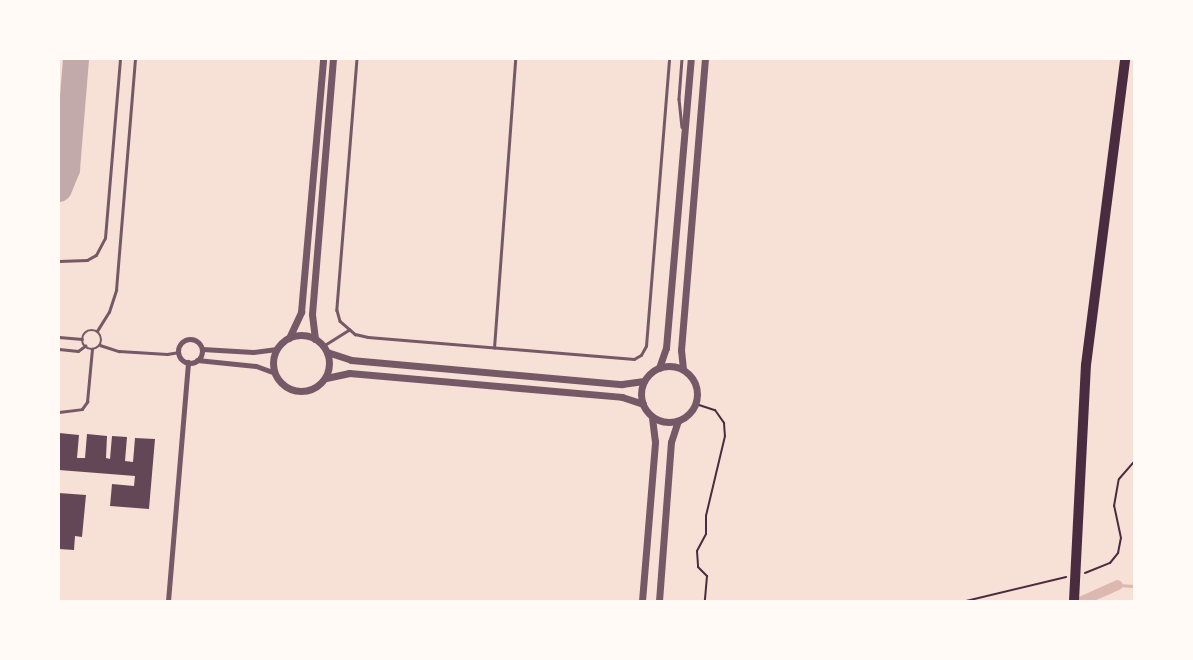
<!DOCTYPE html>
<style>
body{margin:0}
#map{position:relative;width:1193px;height:660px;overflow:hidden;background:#f7e1d7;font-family:Raleway,sans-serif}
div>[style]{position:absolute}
.stream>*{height:3px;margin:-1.5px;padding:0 1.5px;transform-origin:1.5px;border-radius:1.5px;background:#dcb8b0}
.canal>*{height:10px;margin:-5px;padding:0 5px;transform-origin:5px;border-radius:5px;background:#dcb8b0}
.taxiway>*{height:26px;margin:-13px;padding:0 13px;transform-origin:13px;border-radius:13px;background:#c3aaaa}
.building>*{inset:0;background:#644757}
.path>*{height:2px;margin:-1px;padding:0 1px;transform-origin:1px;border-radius:1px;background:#4a2c40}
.service>*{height:2.5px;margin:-1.25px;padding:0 1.25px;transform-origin:1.25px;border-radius:1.25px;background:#755966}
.service>.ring{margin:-1.25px;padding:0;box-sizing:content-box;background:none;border:2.5px solid #755966;border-radius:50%}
.minor>*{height:5px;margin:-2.5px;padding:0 2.5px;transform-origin:2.5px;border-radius:2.5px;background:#755966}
.minor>.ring{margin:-2.5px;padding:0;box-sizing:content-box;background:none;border:5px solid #755966;border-radius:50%}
.tertiary>*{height:7px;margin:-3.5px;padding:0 3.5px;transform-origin:3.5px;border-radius:3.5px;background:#755966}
.tertiary>.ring{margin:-3.5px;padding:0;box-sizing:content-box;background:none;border:7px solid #755966;border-radius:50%}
.motorway>*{height:10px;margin:-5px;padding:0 5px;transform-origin:5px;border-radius:5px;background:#4a2c40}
span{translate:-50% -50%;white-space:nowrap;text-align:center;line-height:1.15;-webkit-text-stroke:4px #fffaf5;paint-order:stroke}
.frame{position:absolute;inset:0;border:60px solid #fffaf5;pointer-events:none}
</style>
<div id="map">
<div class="stream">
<div style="left:1118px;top:585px;width:16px;rotate:4deg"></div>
</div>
<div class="canal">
<div style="left:1082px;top:601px;width:39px;rotate:-24deg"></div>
</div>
<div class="taxiway">
<div style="left:59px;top:189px;width:22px;rotate:-68deg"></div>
<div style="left:67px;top:169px;width:110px;rotate:-85.3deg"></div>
</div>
<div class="building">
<div style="clip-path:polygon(59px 433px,79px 435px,77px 458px,85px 458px,87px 434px,107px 436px,106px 458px,110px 459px,112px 436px,127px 437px,125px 461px,133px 462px,135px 438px,155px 439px,149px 509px,110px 506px,112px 484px,134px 486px,135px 476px,59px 470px)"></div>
<div style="clip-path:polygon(59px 493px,86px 495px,82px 537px,75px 536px,74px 550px,59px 549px)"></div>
</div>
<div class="path">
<div style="left:696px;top:404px;width:20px;rotate:18deg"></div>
<div style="left:715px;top:410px;width:16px;rotate:55deg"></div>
<div style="left:724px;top:423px;width:13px;rotate:86deg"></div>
<div style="left:725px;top:436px;width:82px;rotate:103.4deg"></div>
<div style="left:706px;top:516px;width:18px;rotate:90deg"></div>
<div style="left:706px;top:534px;width:19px;rotate:118deg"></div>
<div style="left:697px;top:551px;width:16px;rotate:86deg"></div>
<div style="left:698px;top:567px;width:13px;rotate:45deg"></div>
<div style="left:707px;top:576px;width:25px;rotate:95deg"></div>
<div style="left:1085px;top:573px;width:27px;rotate:-22deg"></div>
<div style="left:1110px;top:563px;width:13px;rotate:-51deg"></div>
<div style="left:1118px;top:553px;width:15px;rotate:-79deg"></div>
<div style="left:1121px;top:538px;width:33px;rotate:-102deg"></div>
<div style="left:1114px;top:506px;width:27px;rotate:-80deg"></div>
<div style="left:1119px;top:479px;width:23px;rotate:-49deg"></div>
<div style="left:966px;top:601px;width:103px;rotate:-13.5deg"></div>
</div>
<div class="service">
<div style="left:357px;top:59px;width:252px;rotate:94.6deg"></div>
<div style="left:337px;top:310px;width:11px;rotate:75deg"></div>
<div style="left:340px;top:321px;width:20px;rotate:41deg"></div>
<div style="left:355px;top:334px;width:13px;rotate:13deg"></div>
<div style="left:368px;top:337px;width:267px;rotate:4.7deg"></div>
<div style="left:634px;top:359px;width:8px;rotate:-30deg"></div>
<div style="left:641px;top:355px;width:10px;rotate:-61deg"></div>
<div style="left:646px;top:346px;width:288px;rotate:-85.4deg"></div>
<div style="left:682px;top:59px;width:40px;rotate:94.3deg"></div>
<div style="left:679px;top:99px;width:28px;rotate:84deg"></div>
<div style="left:59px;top:261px;width:28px;rotate:-2deg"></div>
<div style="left:87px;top:260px;width:10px;rotate:-29deg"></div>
<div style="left:96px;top:255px;width:19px;rotate:-62deg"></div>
<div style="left:105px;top:238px;width:180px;rotate:-85.2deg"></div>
<div class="ring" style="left:82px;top:330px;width:17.5px;height:17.5px"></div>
<div style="left:97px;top:331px;width:22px;rotate:-58deg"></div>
<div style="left:109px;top:312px;width:23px;rotate:-72deg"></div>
<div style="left:116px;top:290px;width:232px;rotate:-85.3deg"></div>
<div style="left:59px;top:337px;width:23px;rotate:5deg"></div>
<div style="left:100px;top:345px;width:20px;rotate:18deg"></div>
<div style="left:119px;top:351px;width:48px;rotate:3.6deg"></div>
<div style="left:167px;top:354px;width:12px;rotate:-9deg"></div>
<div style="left:323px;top:346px;width:31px;rotate:-32deg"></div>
<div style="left:494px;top:348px;width:290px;rotate:-85.8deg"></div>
<div style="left:59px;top:349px;width:19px;rotate:6deg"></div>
<div style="left:78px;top:351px;width:9px;rotate:-36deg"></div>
<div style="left:59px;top:412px;width:23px;rotate:-7deg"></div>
<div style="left:82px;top:409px;width:9px;rotate:-54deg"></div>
<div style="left:87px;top:402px;width:53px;rotate:-84.6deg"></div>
</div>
<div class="minor">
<div class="ring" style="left:178px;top:339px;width:19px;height:19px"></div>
<div style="left:202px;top:349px;width:51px;rotate:3.4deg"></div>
<div style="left:253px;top:352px;width:24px;rotate:-7deg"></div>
<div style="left:197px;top:360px;width:59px;rotate:5.8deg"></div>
<div style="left:256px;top:366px;width:20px;rotate:20deg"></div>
<div style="left:168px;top:601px;width:240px;rotate:-85.2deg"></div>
</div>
<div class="tertiary">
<div class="ring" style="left:273px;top:335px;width:49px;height:49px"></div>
<div style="left:289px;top:338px;width:29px;rotate:-65deg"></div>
<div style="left:301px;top:312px;width:254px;rotate:-85deg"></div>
<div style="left:315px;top:339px;width:25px;rotate:-97deg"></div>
<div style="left:312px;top:314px;width:256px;rotate:-85.3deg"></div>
<div style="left:327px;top:352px;width:25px;rotate:18deg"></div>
<div style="left:351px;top:360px;width:272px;rotate:5.1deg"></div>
<div style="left:622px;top:384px;width:22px;rotate:-8deg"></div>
<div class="ring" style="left:641px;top:366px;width:49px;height:49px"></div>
<div style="left:659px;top:368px;width:21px;rotate:-71deg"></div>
<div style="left:666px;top:348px;width:290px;rotate:-85.1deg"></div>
<div style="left:683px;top:369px;width:19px;rotate:-96deg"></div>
<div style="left:681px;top:350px;width:292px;rotate:-85.3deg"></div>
<div style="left:326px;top:378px;width:24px;rotate:-12deg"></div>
<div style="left:349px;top:373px;width:274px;rotate:5deg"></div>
<div style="left:622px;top:397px;width:22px;rotate:18deg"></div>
<div style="left:642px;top:601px;width:160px;rotate:-85.3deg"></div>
<div style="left:655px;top:442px;width:25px;rotate:-97deg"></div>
<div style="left:659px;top:601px;width:159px;rotate:-85.7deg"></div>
<div style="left:671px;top:442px;width:22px;rotate:-72deg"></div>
</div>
<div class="motorway">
<div style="left:1074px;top:601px;width:236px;rotate:-87.1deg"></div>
<div style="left:1086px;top:365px;width:308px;rotate:-82.7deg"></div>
</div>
<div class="frame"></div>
</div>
